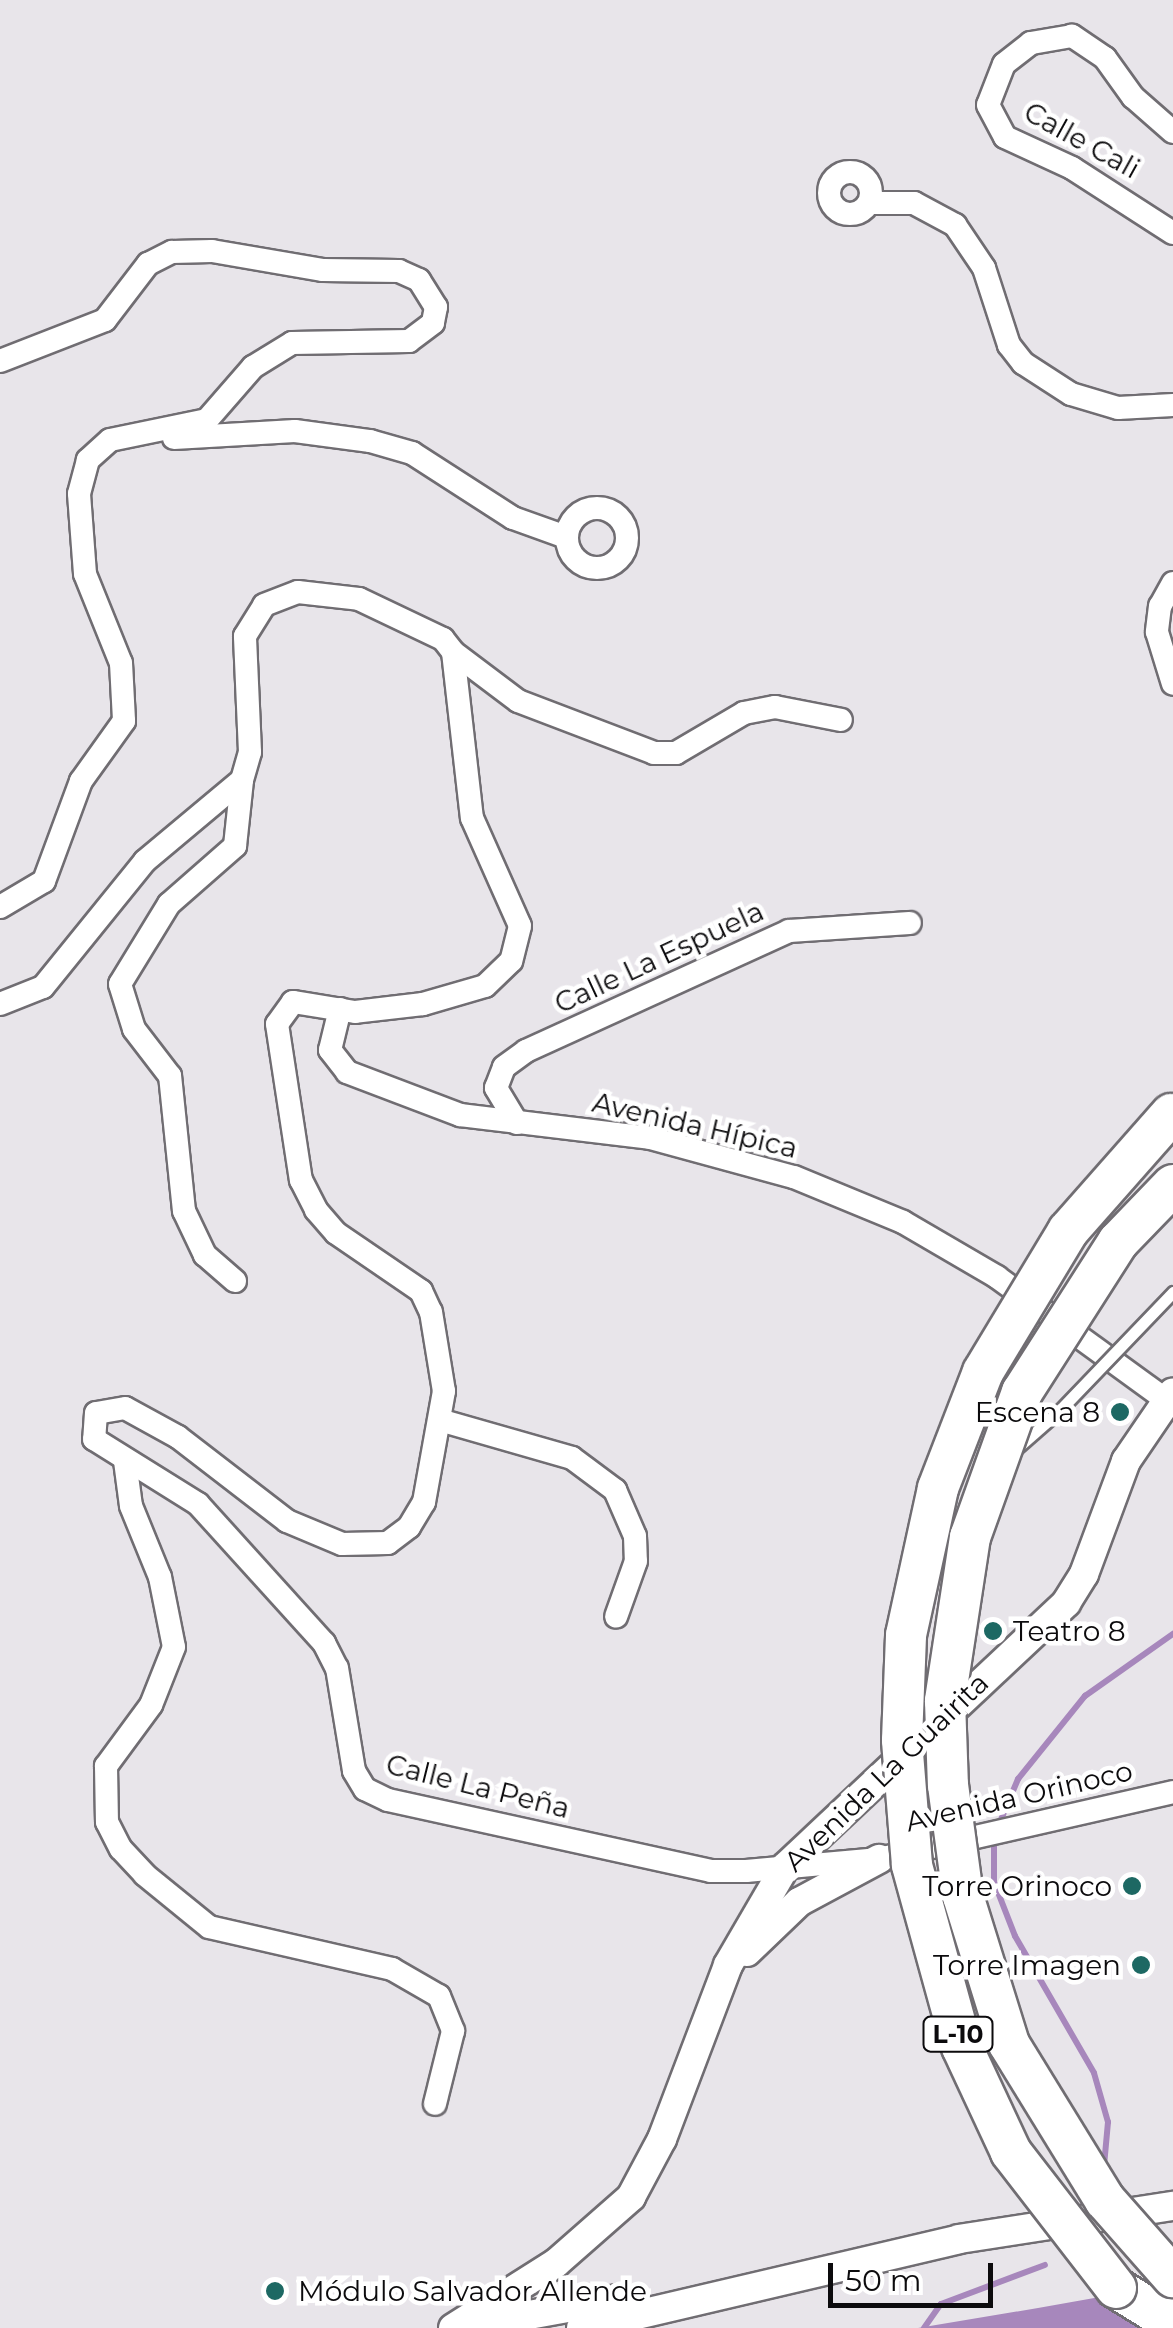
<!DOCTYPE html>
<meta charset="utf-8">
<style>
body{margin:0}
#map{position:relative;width:1173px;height:2328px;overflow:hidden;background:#e8e5ea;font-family:Montserrat,sans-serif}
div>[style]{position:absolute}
.water>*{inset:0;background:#a787bc}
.stream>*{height:6px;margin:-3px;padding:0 3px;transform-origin:3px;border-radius:3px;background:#a787bc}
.roads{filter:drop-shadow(2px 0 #706d72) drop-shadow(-2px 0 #706d72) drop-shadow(0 2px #706d72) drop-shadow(0 -2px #706d72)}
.service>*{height:11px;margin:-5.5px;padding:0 5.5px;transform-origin:5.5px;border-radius:5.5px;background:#fff}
.minor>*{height:22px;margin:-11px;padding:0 11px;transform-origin:11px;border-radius:11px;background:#fff}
.minor>.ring{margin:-11px;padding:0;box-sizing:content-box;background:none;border:22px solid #fff;border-radius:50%}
.tertiary>*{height:28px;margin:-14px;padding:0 14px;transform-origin:14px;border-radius:14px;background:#fff}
.motorway>*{height:40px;margin:-20px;padding:0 20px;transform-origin:20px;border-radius:20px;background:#fff}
.bridges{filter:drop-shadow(2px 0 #706d72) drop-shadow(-2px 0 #706d72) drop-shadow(0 2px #706d72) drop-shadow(0 -2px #706d72)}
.service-bridge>*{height:11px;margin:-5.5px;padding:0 5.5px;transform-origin:5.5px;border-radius:5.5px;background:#fff}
.motorway-bridge>*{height:40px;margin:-20px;padding:0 20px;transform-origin:20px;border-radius:20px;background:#fff}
.dots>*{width:28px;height:28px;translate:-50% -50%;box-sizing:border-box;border:5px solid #fff;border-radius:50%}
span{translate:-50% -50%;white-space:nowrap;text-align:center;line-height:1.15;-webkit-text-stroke:9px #fff;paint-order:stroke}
.shield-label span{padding:2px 8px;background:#fff;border:2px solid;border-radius:8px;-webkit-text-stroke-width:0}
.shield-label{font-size:25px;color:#0c0b0d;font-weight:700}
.street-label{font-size:28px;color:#0c0b0d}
.poi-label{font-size:28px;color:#0c0b0d}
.right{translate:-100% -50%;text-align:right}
.left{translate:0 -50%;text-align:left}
.scale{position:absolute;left:828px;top:2263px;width:165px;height:45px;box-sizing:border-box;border:5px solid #0c0b0d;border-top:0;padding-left:12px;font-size:30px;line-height:35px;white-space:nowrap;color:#0c0b0d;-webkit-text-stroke:8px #fff;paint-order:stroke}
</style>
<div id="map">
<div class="water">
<div style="clip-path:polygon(1173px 2284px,1173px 2328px,918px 2328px,1038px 2308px)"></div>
</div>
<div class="stream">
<div style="left:997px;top:1829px;width:54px;rotate:-67.2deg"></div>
<div style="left:1018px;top:1779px;width:107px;rotate:-51.1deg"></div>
<div style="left:1085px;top:1696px;width:108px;rotate:-35.2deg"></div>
<div style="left:994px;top:1841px;width:41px;rotate:90deg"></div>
<div style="left:994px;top:1882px;width:58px;rotate:68.7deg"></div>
<div style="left:1015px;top:1936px;width:158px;rotate:60deg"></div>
<div style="left:1094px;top:2073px;width:51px;rotate:74.1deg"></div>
<div style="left:1108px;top:2122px;width:44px;rotate:95.2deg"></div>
<div style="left:924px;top:2328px;width:29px;rotate:-55deg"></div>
<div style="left:941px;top:2304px;width:111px;rotate:-20.6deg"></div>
</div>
<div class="roads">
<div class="service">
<div style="left:1017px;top:1448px;width:53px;rotate:-41.2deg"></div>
</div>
<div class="minor">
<div style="left:1173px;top:132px;width:53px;rotate:-138.8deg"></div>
<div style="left:1133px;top:97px;width:48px;rotate:-125.7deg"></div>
<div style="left:1105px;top:58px;width:40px;rotate:-146deg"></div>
<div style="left:1072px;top:36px;width:42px;rotate:170.3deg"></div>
<div style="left:1031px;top:43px;width:34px;rotate:142deg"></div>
<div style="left:1004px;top:64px;width:44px;rotate:111.3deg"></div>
<div style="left:988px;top:105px;width:36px;rotate:62deg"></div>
<div style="left:1005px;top:137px;width:74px;rotate:24.8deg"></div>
<div style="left:1072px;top:168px;width:120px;rotate:32.8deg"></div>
<div class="ring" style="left:829px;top:172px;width:20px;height:20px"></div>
<div style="left:869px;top:203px;width:45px"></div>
<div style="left:914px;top:203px;width:47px;rotate:28.2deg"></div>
<div style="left:955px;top:225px;width:52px;rotate:56deg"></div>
<div style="left:984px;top:268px;width:81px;rotate:72deg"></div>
<div style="left:1009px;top:345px;width:23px;rotate:52deg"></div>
<div style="left:1023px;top:363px;width:57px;rotate:32.9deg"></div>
<div style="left:1071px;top:394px;width:49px;rotate:16.6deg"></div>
<div style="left:1118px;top:408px;width:55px;rotate:-3.1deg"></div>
<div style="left:0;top:361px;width:113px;rotate:-21.3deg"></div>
<div style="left:105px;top:320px;width:71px;rotate:-52.5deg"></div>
<div style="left:148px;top:264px;width:27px;rotate:-27deg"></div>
<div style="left:172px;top:252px;width:40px;rotate:-1.4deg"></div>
<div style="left:212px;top:251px;width:113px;rotate:9.7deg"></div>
<div style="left:323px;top:270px;width:76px;rotate:0.8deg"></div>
<div style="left:399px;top:271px;width:22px;rotate:24deg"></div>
<div style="left:419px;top:280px;width:32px;rotate:58deg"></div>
<div style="left:436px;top:307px;width:16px;rotate:101deg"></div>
<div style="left:433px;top:323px;width:30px;rotate:143deg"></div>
<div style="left:409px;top:341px;width:117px;rotate:179deg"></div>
<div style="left:292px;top:343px;width:46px;rotate:148.4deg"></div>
<div style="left:253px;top:367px;width:70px;rotate:131deg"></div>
<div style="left:207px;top:420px;width:99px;rotate:168.3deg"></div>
<div style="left:110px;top:440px;width:30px;rotate:138deg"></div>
<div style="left:88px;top:460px;width:35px;rotate:105deg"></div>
<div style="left:79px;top:494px;width:80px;rotate:85.7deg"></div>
<div style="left:85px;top:574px;width:96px;rotate:68deg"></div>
<div style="left:121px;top:663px;width:58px;rotate:87deg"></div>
<div style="left:124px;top:721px;width:74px;rotate:125.6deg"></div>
<div style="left:81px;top:781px;width:107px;rotate:110.3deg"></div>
<div style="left:44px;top:881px;width:51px;rotate:149.4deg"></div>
<div style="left:174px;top:438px;width:121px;rotate:-3.3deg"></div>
<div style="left:295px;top:431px;width:76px;rotate:7.6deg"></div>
<div style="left:370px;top:441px;width:44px;rotate:15.9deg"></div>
<div style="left:412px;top:453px;width:120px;rotate:32.8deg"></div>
<div style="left:513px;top:518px;width:56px;rotate:19.7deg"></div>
<div class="ring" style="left:567px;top:508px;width:38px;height:38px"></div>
<div style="left:1173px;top:583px;width:26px;rotate:119deg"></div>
<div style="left:1160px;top:606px;width:26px;rotate:97deg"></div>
<div style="left:1157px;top:632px;width:54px;rotate:72.9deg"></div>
<div style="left:453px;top:652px;width:81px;rotate:37deg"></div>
<div style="left:518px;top:701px;width:146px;rotate:20.9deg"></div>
<div style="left:654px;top:753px;width:22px"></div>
<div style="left:676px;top:753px;width:79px;rotate:-30.5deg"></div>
<div style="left:744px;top:713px;width:32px;rotate:-11deg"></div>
<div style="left:775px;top:707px;width:67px;rotate:11.1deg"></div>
<div style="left:0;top:1004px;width:46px;rotate:-21.6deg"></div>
<div style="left:43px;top:987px;width:162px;rotate:-51deg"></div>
<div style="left:145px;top:861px;width:126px;rotate:-39.9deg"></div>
<div style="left:242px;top:780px;width:29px;rotate:-74deg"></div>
<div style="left:250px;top:752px;width:116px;rotate:-92.5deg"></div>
<div style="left:245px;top:636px;width:36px;rotate:-58deg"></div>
<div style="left:264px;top:605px;width:36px;rotate:-21deg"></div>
<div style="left:298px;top:592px;width:61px;rotate:6.5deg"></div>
<div style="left:359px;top:599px;width:93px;rotate:25.5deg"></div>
<div style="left:443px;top:639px;width:16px;rotate:52deg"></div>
<div style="left:453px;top:652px;width:167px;rotate:83.5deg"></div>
<div style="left:472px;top:818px;width:118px;rotate:66deg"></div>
<div style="left:520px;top:926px;width:36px;rotate:104deg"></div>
<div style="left:511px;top:961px;width:36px;rotate:136deg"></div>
<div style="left:485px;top:986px;width:65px;rotate:163.8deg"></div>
<div style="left:423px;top:1004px;width:68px;rotate:173.3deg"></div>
<div style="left:355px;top:1012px;width:63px;rotate:-170.8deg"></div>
<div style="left:293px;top:1002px;width:27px;rotate:126deg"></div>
<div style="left:277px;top:1024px;width:158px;rotate:81.3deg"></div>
<div style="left:301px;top:1180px;width:34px;rotate:63deg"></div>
<div style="left:316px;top:1210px;width:30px;rotate:49deg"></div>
<div style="left:336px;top:1233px;width:103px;rotate:34.3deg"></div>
<div style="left:421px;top:1291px;width:23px;rotate:65deg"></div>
<div style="left:431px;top:1312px;width:80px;rotate:80.7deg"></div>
<div style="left:444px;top:1391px;width:113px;rotate:100.2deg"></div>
<div style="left:424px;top:1502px;width:29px;rotate:121deg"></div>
<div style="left:409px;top:1527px;width:26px;rotate:143deg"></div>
<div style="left:388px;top:1543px;width:46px;rotate:178.8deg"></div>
<div style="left:342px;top:1544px;width:60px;rotate:-157.3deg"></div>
<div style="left:287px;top:1521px;width:138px;rotate:-142.4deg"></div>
<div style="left:178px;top:1437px;width:60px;rotate:-151.3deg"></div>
<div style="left:125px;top:1408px;width:29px;rotate:170deg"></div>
<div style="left:96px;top:1413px;width:26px;rotate:94deg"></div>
<div style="left:94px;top:1439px;width:123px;rotate:32deg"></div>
<div style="left:198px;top:1504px;width:188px;rotate:47.8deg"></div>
<div style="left:324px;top:1643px;width:28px;rotate:63deg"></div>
<div style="left:337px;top:1668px;width:104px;rotate:80.6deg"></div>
<div style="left:354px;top:1771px;width:21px;rotate:59deg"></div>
<div style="left:365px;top:1789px;width:25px;rotate:26deg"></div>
<div style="left:388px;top:1800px;width:331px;rotate:12.4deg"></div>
<div style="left:711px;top:1871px;width:35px"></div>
<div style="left:746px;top:1871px;width:134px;rotate:-5.2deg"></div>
<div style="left:879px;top:1859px;width:302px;rotate:-12.8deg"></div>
<div style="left:340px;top:1009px;width:42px;rotate:103.7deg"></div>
<div style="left:330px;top:1050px;width:28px;rotate:52deg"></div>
<div style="left:347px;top:1072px;width:121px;rotate:20.8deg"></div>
<div style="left:460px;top:1115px;width:191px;rotate:6.9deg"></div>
<div style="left:650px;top:1138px;width:149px;rotate:15.2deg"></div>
<div style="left:794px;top:1177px;width:118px;rotate:22.4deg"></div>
<div style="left:903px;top:1222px;width:109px;rotate:30.3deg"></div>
<div style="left:997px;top:1277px;width:209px;rotate:36deg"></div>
<div style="left:517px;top:1123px;width:41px;rotate:-121deg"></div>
<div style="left:496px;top:1088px;width:22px;rotate:-69deg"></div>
<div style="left:504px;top:1067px;width:27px;rotate:-36deg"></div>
<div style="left:526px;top:1051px;width:289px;rotate:-24.5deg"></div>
<div style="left:789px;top:931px;width:121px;rotate:-3.8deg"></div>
<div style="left:235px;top:1281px;width:40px;rotate:-139deg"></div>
<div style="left:205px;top:1255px;width:49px;rotate:-115.5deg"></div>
<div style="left:184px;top:1211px;width:136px;rotate:-95.9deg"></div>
<div style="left:170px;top:1076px;width:59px;rotate:-127.5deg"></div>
<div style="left:134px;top:1029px;width:47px;rotate:-107.3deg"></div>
<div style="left:120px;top:984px;width:94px;rotate:-58.5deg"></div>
<div style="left:169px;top:904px;width:88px;rotate:-41.3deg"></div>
<div style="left:235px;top:846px;width:66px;rotate:-83.9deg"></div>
<div style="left:443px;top:1421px;width:134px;rotate:16deg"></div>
<div style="left:572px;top:1458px;width:54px;rotate:36.7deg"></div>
<div style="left:615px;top:1490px;width:50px;rotate:66.5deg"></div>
<div style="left:635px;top:1536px;width:25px;rotate:88deg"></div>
<div style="left:636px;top:1561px;width:59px;rotate:109.7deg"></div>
<div style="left:125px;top:1461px;width:45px;rotate:82.4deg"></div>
<div style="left:131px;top:1506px;width:77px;rotate:67.8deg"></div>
<div style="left:160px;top:1577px;width:71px;rotate:78.7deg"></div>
<div style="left:174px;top:1647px;width:62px;rotate:111.6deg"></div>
<div style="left:151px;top:1705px;width:76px;rotate:126.4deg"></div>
<div style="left:106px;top:1766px;width:56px;rotate:89deg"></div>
<div style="left:107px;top:1822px;width:30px;rotate:63deg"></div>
<div style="left:121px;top:1849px;width:35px;rotate:47deg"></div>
<div style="left:145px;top:1875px;width:82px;rotate:39.1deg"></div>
<div style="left:209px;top:1927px;width:188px;rotate:12.9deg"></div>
<div style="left:392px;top:1969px;width:54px;rotate:29.9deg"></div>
<div style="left:439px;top:1996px;width:38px;rotate:68deg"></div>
<div style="left:453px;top:2031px;width:75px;rotate:103.9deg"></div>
</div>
<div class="tertiary">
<div style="left:747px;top:1952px;width:72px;rotate:-43.9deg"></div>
<div style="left:799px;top:1902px;width:91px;rotate:-28.3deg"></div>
<div style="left:474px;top:2325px;width:151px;rotate:-10.3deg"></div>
<div style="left:453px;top:2328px;width:122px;rotate:-32.3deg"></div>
<div style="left:556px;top:2263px;width:100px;rotate:-41.3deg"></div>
<div style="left:631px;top:2197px;width:66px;rotate:-61.9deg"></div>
<div style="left:662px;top:2139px;width:186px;rotate:-69.2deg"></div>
<div style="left:728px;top:1965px;width:113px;rotate:-59.8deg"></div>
<div style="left:785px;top:1867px;width:386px;rotate:-43.2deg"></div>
<div style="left:1066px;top:1603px;width:34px;rotate:-58deg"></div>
<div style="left:1084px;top:1574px;width:121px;rotate:-69.6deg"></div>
<div style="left:1126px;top:1461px;width:83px;rotate:-55.7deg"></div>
<div style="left:581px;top:2328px;width:388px;rotate:-13.2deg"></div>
<div style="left:959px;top:2239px;width:217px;rotate:-8.8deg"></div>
</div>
<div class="motorway">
<div style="left:1116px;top:2288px;width:67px;rotate:31.6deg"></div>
</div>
</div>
<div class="bridges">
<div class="service-bridge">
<div style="left:1057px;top:1413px;width:168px;rotate:-46.2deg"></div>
</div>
<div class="motorway-bridge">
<div style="left:1173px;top:1185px;width:79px;rotate:134deg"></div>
<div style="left:1118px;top:1242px;width:178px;rotate:122.6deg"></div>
<div style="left:1022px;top:1392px;width:154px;rotate:109.7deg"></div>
<div style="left:970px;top:1537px;width:166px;rotate:98.7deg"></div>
<div style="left:945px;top:1701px;width:84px;rotate:88deg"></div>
<div style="left:948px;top:1785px;width:112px;rotate:82.3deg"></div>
<div style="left:963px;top:1896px;width:155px;rotate:72.7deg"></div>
<div style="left:1009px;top:2044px;width:183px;rotate:58.4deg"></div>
<div style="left:1105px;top:2200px;width:103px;rotate:48.6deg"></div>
<div style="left:1116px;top:2288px;width:172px;rotate:-127.7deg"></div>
<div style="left:1011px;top:2152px;width:116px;rotate:-115deg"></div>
<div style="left:962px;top:2047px;width:189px;rotate:-105.4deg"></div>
<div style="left:912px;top:1865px;width:125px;rotate:-94.6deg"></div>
<div style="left:902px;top:1740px;width:105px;rotate:-87.8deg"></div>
<div style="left:906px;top:1635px;width:150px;rotate:-77.7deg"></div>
<div style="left:938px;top:1488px;width:124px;rotate:-68.8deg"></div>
<div style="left:983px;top:1372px;width:165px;rotate:-58.9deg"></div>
<div style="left:1068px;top:1231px;width:156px;rotate:-48.6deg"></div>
</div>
</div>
<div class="dots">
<div style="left:1120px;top:1412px;background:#1d6863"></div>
<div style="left:993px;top:1631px;background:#1d6863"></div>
<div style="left:1132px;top:1886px;background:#1d6863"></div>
<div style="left:1141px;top:1965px;background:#1d6863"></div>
<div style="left:275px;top:2291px;background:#1d6863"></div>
</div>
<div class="shield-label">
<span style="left:958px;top:2034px">L-10</span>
</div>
<div class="street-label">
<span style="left:1082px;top:140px;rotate:29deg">Calle Cali</span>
<span style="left:659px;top:957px;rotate:-25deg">Calle La Espuela</span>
<span style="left:695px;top:1125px;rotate:13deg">Avenida Hípica</span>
<span style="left:886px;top:1772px;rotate:-44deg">Avenida La Guairita</span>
<span style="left:478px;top:1786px;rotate:14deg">Calle La Peña</span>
<span style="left:1019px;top:1796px;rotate:-13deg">Avenida Orinoco</span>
</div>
<div class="poi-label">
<span class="right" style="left:1100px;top:1412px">Escena 8</span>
<span class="left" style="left:1013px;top:1631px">Teatro 8</span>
<span class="right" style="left:1112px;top:1886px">Torre Orinoco</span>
<span class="right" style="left:1121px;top:1965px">Torre Imagen</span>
<span class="left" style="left:298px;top:2291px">Módulo Salvador Allende</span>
</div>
<div class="scale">50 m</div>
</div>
